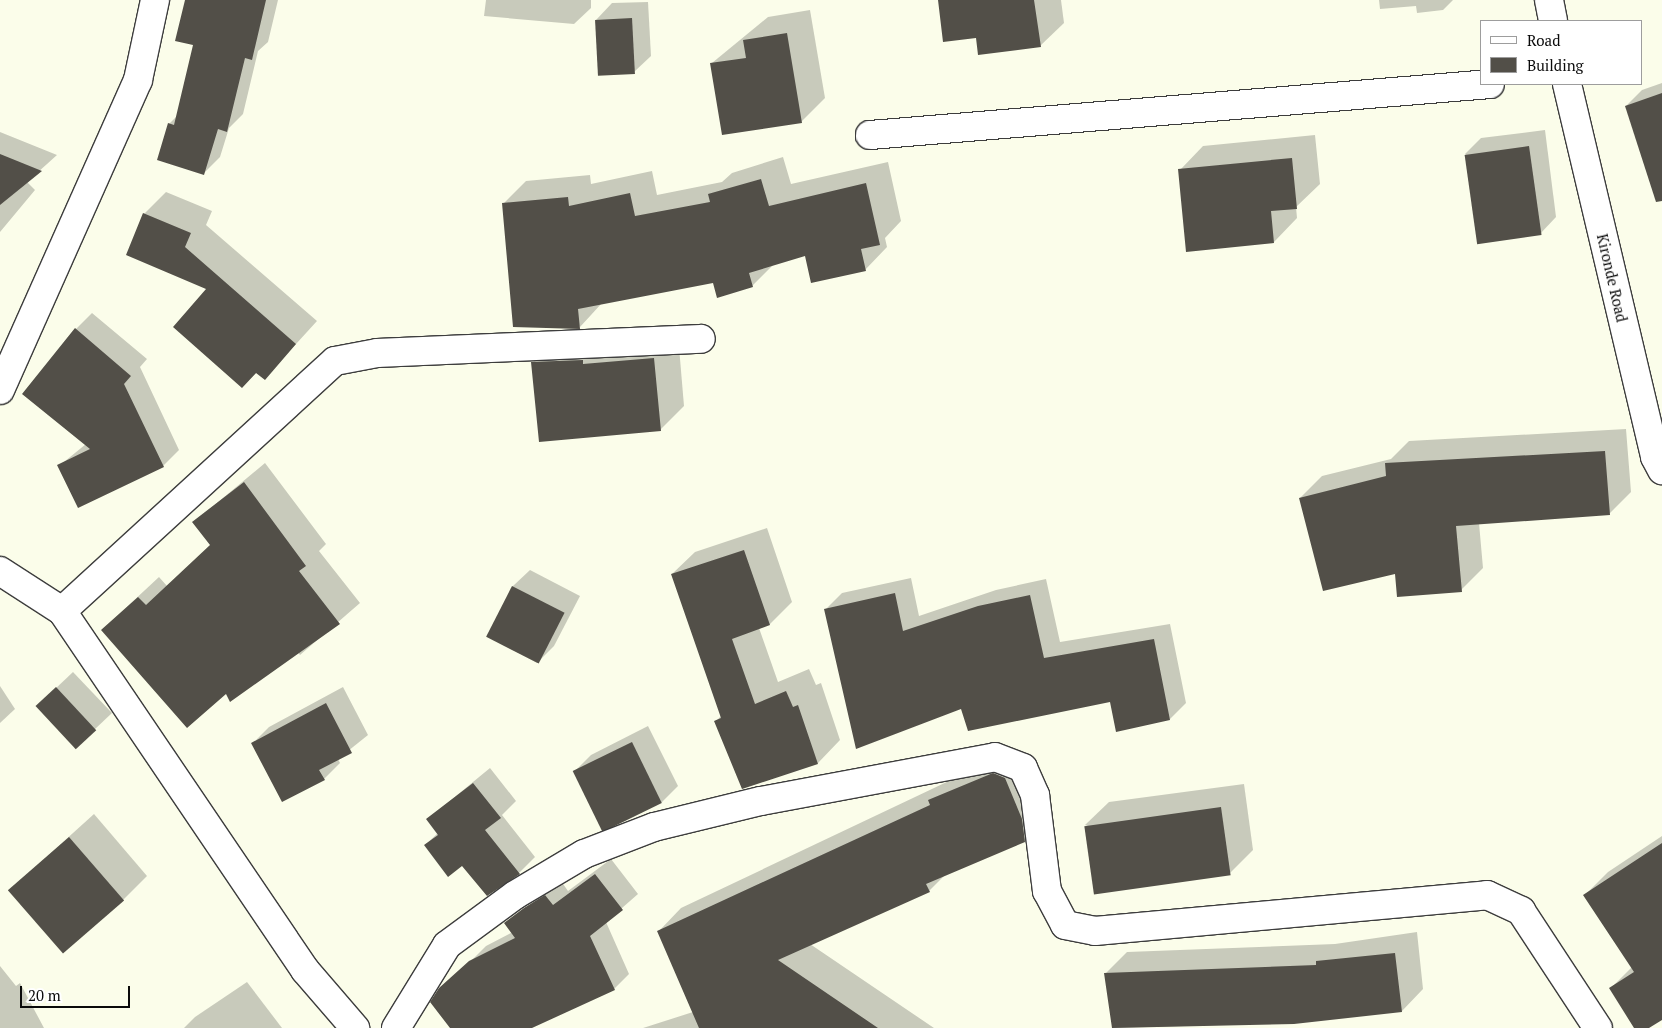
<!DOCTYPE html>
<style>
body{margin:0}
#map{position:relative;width:1662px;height:1028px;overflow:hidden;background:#fbfdea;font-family:"PT Serif",serif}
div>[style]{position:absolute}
.shadow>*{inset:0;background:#0003}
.building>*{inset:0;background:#524f48;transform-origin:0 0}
.roads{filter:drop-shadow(1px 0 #3d3d3d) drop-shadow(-1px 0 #3d3d3d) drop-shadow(0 1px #3d3d3d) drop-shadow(0 -1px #3d3d3d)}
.minor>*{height:28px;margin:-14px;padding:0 14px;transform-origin:14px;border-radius:14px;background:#fff}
span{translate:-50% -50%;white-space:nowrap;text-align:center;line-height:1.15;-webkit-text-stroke:5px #fff;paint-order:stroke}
.street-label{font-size:15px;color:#0a0a0a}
.legend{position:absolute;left:1480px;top:20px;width:162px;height:65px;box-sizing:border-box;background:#fff;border:1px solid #9d9d9d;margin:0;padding:6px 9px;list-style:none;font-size:15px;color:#0a0a0a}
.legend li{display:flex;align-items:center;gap:10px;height:25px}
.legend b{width:25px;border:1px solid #9d9d9d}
.scale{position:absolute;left:20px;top:986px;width:110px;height:22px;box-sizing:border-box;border:2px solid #0a0a0a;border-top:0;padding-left:6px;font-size:15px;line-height:18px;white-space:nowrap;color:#0a0a0a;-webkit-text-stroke:4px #fff;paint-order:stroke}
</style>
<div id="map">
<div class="shadow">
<div style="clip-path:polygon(186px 0,278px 0,268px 42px,258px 51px,243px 114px,229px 128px,220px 157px,204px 173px,169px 124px,177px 116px,195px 44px)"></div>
<div style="clip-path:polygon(486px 0,591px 0,591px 8px,574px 24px,484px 16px)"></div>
<div style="clip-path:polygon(939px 0,1061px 0,1064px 23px,1040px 46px,977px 36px)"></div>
<div style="clip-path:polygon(1379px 0,1453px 0,1443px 10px,1417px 13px,1416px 6px,1380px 9px)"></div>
<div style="clip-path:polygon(648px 2px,651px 56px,634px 72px,596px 20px,612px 3px)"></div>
<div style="clip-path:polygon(810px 10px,825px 98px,801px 122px,712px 63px,768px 17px)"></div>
<div style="clip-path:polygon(1662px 83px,1662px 191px,1626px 106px,1642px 90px)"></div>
<div style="clip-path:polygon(1545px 130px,1556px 217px,1540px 234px,1465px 154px,1481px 138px)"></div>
<div style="clip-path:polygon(0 132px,57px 155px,27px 182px,35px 190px,0 232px)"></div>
<div style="clip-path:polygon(1315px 135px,1320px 184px,1296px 207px,1297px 218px,1274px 242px,1180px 170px,1203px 146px)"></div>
<div style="clip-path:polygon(783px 157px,791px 184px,888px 162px,901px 221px,885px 238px,887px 247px,865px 270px,806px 254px,774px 264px,752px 286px,714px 282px,602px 303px,580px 327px,504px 203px,526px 181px,590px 175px,591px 184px,652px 171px,657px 195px,722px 182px,732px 173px)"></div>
<div style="clip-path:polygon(166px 192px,212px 211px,206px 225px,317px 321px,265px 378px,257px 372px,242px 387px,208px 289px,144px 214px)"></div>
<div style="clip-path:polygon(92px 313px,147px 359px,140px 367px,179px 450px,163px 466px,59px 466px,86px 444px,76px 329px)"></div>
<div style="clip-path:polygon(678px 335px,684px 406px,660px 430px,533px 362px,556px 339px)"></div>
<div style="clip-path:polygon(1626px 429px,1631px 492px,1609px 514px,1479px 523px,1483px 568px,1461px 590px,1396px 572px,1300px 498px,1322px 476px,1391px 459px,1409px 441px)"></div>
<div style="clip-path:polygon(265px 463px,326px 544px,319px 551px,360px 603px,300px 655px,296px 650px,226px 692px,102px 630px,159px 577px,167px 586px,211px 545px,194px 522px)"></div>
<div style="clip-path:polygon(767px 528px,792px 602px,770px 624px,759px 628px,778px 682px,809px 669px,816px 685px,821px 683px,840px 740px,818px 763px,743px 788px,716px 721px,721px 716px,672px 574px,695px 552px)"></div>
<div style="clip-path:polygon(530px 570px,580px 596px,554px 646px,537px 663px,487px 636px,513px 586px)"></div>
<div style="clip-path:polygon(911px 578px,919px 616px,996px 590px,1046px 579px,1060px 642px,1170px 624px,1186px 703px,1170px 719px,1111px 701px,962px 707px,825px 610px,842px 593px)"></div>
<div style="clip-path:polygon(73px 672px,112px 713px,76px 747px,54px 690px)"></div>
<div style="clip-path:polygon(0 686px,15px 709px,0 723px)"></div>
<div style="clip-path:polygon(343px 687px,368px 735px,338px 759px,340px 763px,324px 779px,253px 743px,269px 727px)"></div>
<div style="clip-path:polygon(648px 726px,678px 786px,662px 802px,603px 829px,575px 771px,591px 755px)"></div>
<div style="clip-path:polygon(1010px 752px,1047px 818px,1024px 841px,945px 875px,929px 891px,810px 944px,934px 1028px,643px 1028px,693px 1012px,659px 931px,681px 908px)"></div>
<div style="clip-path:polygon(490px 768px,516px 801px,502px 815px,535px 857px,519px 873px,462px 864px,425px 845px,438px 833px,428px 819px)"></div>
<div style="clip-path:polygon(1244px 784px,1253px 850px,1230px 873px,1085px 825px,1109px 802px)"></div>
<div style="clip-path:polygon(94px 814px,147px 876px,123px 900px,93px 926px,10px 890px)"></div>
<div style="clip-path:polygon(1662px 836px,1662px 1018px,1646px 1028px,1636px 1028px,1611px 988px,1632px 967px,1585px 895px,1608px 872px)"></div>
<div style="clip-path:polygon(611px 859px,638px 894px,606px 922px,629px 974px,614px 989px,529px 1028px,452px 1028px,470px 962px,486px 946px,513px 932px,506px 923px,561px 881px,568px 891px)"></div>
<div style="clip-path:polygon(1417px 932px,1423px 989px,1402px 1011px,1294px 1023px,1113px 1028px,1105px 974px,1127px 952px,1335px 944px)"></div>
<div style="clip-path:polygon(0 966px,16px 986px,20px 983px,44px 1028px,0 1028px)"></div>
<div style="clip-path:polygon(247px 982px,282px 1028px,184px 1028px,195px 1017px)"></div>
</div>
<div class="building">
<div style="clip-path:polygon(185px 0,266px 0,252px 60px,245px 58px,227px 132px,218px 129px,204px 175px,157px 160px,168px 123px,174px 125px,193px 45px,175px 41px)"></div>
<div style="clip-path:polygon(938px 0,1034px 0,1041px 47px,978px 55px,976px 38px,943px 42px)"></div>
<div style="left:632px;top:18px;width:56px;height:37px;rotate:87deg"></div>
<div style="clip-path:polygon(787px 33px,802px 123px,722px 135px,710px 63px,746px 58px,743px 40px)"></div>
<div style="clip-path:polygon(1662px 93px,1662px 201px,1656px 202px,1625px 106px)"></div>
<div style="left:1529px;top:146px;width:90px;height:65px;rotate:82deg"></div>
<div style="clip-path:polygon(0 154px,42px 171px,0 205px)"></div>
<div style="clip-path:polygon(1292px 158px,1297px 209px,1271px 211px,1274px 243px,1186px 252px,1178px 169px)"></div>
<div style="clip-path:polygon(761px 179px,769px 206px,866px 183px,880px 245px,861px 249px,866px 271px,811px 283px,805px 256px,749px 273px,753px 287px,717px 298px,713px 283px,578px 309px,580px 329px,513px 327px,502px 203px,568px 197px,569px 206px,630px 193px,635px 216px,710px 202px,708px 194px)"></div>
<div style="clip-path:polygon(143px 213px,191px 233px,185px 247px,296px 344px,265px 380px,256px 373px,242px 388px,173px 327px,206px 289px,126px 255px)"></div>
<div style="clip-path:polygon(75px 328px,131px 376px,124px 384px,164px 467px,78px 508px,57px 465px,90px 449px,22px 394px)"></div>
<div style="clip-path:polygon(654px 358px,661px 431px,539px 442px,531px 362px,583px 360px,583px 364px)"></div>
<div style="clip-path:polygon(1605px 451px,1610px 515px,1456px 526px,1462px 592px,1397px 597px,1395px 574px,1323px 591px,1299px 498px,1386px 476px,1385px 463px)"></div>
<div style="clip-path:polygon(244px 482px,306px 566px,299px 571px,340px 624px,230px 702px,226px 694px,187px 728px,101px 630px,138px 597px,146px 605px,210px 545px,192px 522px)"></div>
<div style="clip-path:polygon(744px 550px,770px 625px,732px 639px,755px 704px,786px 691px,793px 707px,798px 705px,818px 764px,742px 789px,714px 721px,721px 718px,671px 574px)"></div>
<div style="left:512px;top:586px;width:59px;height:57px;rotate:27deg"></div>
<div style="clip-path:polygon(895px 593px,903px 631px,978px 606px,1030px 595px,1044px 658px,1154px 639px,1170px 720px,1116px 732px,1110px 702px,968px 731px,961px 709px,856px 749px,824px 609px)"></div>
<div style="left:56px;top:687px;width:59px;height:28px;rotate:47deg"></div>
<div style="clip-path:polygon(326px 703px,352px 753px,319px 770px,325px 780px,282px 802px,251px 743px)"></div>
<div style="left:632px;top:742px;width:68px;height:66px;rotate:64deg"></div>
<div style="clip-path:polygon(993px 773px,1005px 778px,1022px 819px,1025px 842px,926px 884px,930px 892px,778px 960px,878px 1028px,699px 1028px,657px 931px,930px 805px,928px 800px)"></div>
<div style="clip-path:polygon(473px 783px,501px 818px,485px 830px,520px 874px,487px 896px,462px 866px,448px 877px,424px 845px,438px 835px,426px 819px)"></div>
<div style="left:1221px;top:807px;width:69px;height:138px;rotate:82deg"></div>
<div style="left:69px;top:837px;width:84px;height:81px;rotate:49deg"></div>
<div style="clip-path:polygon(1662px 843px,1662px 1020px,1649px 1028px,1634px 1028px,1609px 988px,1634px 972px,1583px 895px)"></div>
<div style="clip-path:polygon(595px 874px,623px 910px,590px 936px,615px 990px,532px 1028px,450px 1028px,430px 1002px,439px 988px,469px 961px,515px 938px,504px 923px,524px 908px,545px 895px,553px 905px)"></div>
<div style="clip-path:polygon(1395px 953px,1402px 1012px,1294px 1024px,1112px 1028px,1104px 973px,1316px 965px,1316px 961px)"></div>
</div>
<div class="roads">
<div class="minor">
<div style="left:1549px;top:0;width:21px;rotate:79deg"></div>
<div style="left:1567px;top:84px;width:383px;rotate:76.7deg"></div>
<div style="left:1655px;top:457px;width:15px;rotate:62deg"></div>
<div style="left:870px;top:135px;width:622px;rotate:-4.7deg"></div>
<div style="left:0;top:390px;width:339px;rotate:-66deg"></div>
<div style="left:138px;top:80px;width:82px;rotate:-78deg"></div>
<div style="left:0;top:571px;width:74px;rotate:32.8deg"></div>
<div style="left:62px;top:611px;width:434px;rotate:55.9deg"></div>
<div style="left:305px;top:970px;width:77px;rotate:49.2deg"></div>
<div style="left:62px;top:611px;width:370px;rotate:-42.5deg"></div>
<div style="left:335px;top:361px;width:43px;rotate:-10.8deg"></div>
<div style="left:377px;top:353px;width:324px;rotate:-2.5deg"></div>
<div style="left:396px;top:1028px;width:97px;rotate:-58.4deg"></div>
<div style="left:447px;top:945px;width:84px;rotate:-36.3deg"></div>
<div style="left:515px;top:895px;width:80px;rotate:-30.7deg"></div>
<div style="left:584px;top:854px;width:75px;rotate:-21.1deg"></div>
<div style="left:654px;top:827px;width:110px;rotate:-13.7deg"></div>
<div style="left:761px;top:801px;width:238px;rotate:-10.6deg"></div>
<div style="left:995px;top:757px;width:30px;rotate:21deg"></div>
<div style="left:1023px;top:768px;width:30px;rotate:66deg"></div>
<div style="left:1035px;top:795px;width:97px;rotate:82.9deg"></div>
<div style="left:1047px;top:891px;width:38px;rotate:62deg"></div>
<div style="left:1065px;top:925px;width:31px;rotate:11deg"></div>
<div style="left:1095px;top:931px;width:394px;rotate:-5.2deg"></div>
<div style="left:1487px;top:895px;width:38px;rotate:25deg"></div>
<div style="left:1521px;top:911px;width:140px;rotate:56.7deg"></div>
</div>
</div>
<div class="street-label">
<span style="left:1612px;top:278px;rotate:77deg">Kironde Road</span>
</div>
<ul class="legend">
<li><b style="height:6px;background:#fff"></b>Road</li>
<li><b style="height:14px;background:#524f48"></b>Building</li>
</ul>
<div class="scale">20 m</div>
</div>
